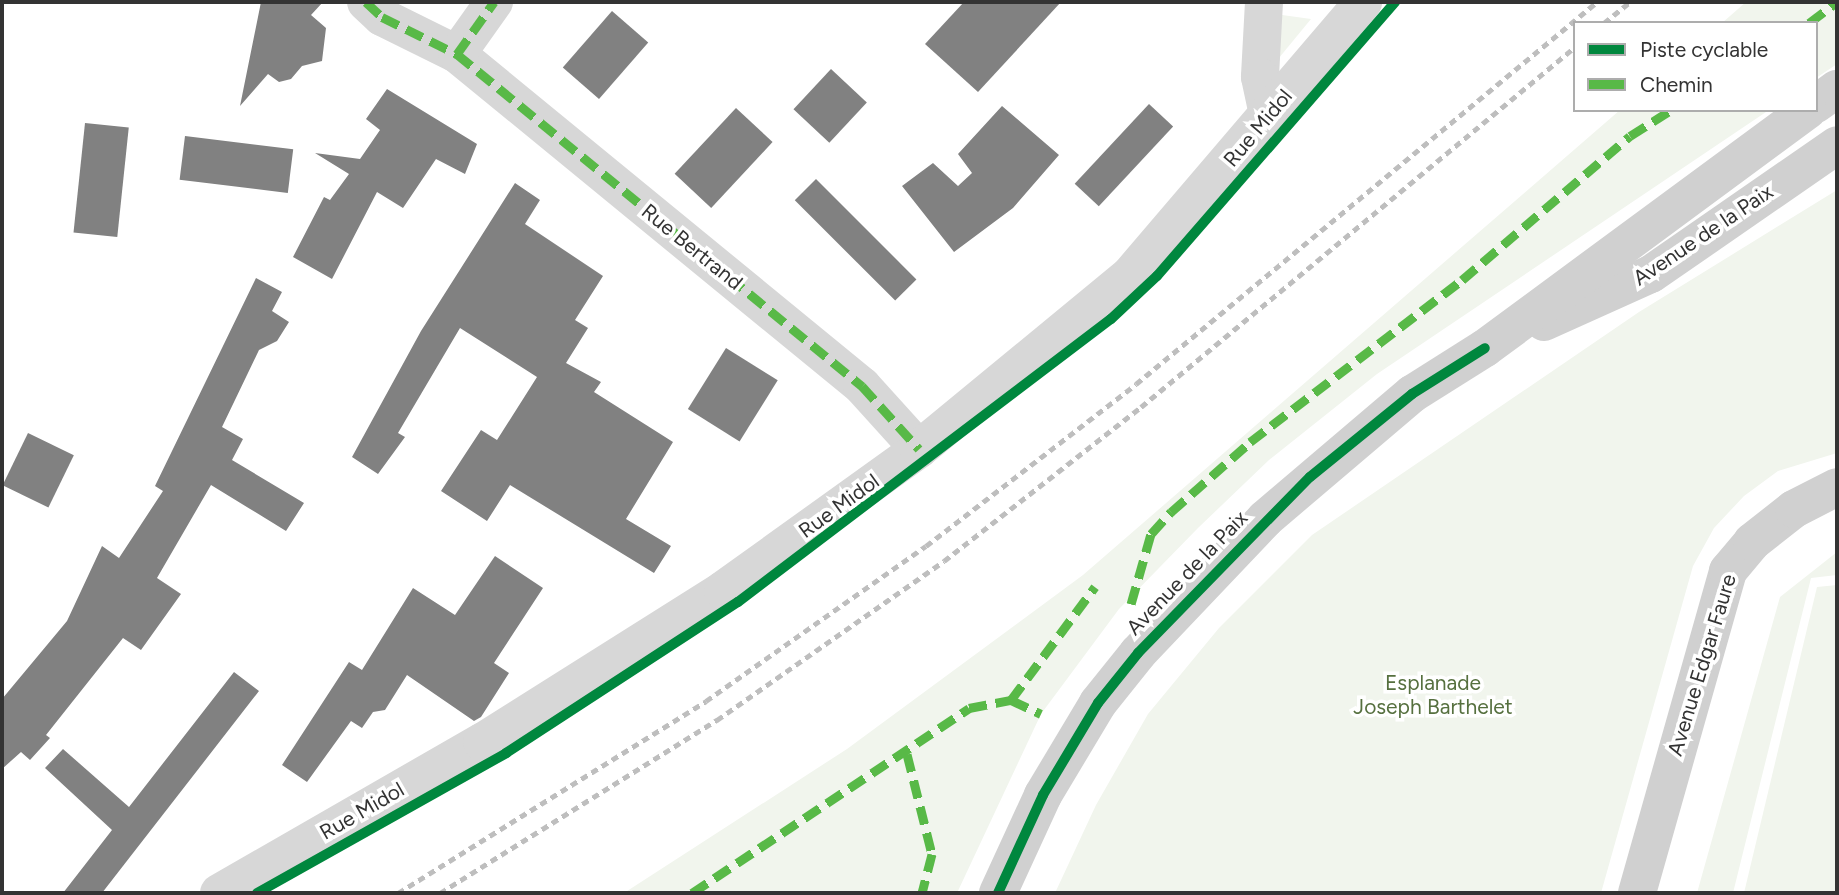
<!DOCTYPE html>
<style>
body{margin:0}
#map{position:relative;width:1839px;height:895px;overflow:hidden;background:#fff;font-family:Figtree,sans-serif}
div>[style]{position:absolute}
.green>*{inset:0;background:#f1f5ed}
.building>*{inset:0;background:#818181;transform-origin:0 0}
.street>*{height:38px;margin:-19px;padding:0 19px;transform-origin:19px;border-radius:19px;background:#d7d7d7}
.secondary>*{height:38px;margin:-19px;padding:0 19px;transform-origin:19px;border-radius:19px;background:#d0d0d0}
.rail>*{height:5px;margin-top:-2.5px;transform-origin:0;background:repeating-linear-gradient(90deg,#bebebe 0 7px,transparent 0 12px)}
.quiet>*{height:9px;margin-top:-4.5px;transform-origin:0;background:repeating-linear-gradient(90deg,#58b947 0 18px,transparent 0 27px)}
.cycleway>*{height:10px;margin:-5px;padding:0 5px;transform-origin:5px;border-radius:5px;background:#00873e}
span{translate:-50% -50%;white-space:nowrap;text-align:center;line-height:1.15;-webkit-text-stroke:7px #fff;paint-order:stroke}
.street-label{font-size:21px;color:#333}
.park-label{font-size:21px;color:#56703f}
.frame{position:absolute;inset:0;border:4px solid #333;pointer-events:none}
.legend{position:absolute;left:1573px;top:21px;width:245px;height:91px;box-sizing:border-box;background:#fff;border:2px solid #adadad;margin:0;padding:9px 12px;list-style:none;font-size:21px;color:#333}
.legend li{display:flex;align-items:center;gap:14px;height:35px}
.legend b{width:35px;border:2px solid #adadad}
</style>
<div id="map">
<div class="green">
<div style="clip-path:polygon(1746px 2px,1837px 2px,1837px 64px,1816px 78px,1816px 23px,1722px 23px)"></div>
<div style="clip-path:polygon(1275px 14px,1311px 19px,1274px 64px)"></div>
<div style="clip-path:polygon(1620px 110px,1769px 110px,1377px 374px,1269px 460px,1198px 528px,1119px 609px,1041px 714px,957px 893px,624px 893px,847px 749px,1083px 575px)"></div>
<div style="clip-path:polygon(1837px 190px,1837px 453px,1778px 471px,1744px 496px,1714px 528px,1693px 566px,1601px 893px,1055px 893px,1096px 805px,1148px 714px,1219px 628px,1312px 535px,1639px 312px)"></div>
<div style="clip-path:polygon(1837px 552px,1837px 575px,1811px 578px,1733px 893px,1697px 893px,1780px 597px)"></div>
<div style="clip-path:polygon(1837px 585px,1837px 893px,1744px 893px,1817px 587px)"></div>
</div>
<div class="building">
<div style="clip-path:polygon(261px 2px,323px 2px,311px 15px,326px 28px,322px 61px,302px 66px,291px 79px,279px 82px,268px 74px,240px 106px)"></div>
<div style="clip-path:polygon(964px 2px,1061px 2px,978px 92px,925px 44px)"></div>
<div style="left:612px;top:11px;width:48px;height:75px;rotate:41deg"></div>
<div style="left:831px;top:69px;width:49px;height:55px;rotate:43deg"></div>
<div style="clip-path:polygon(387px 89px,477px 144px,465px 174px,436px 159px,403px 208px,377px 192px,332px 279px,293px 257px,324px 197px,330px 200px,349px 174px,315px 153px,360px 159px,380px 130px,366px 119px)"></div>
<div style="left:1149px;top:104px;width:33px;height:109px;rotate:43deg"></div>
<div style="clip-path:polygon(1002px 106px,1059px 155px,1013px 208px,954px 252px,902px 186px,933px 163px,958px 186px,972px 173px,958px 154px)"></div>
<div style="left:736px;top:108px;width:50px;height:90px;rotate:43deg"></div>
<div style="left:85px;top:123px;width:44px;height:110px;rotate:6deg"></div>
<div style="left:185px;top:136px;width:109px;height:44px;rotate:7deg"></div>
<div style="left:816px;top:179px;width:142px;height:30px;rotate:45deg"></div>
<div style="clip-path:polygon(515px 183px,540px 200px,525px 224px,603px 276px,575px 320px,588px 328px,566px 363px,601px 382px,594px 392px,673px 442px,626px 519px,671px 546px,654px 573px,510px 485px,487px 521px,441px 491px,481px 430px,497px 440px,537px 377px,460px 328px,398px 433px,405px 437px,378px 474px,352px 457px,421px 331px)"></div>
<div style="clip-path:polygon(256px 278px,282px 292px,272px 311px,289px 322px,277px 341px,259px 350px,222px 427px,243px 439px,232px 460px,304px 503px,286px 531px,211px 485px,157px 578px,181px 594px,141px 650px,123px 638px,46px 735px,50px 738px,30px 760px,21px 752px,2px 769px,2px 699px,67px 621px,102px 546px,119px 558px,163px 491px,155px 486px)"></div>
<div style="left:726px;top:348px;width:61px;height:72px;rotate:32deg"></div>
<div style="left:28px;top:433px;width:51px;height:58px;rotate:26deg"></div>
<div style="clip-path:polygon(495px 556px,543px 588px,494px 663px,509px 673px,481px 717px,474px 721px,407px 675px,385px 710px,373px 712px,362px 728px,351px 721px,307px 782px,282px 765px,349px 662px,362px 670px,413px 588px,455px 615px)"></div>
<div style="clip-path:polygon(234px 672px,259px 691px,102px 893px,63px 893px,112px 830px,45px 768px,63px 749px,129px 807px)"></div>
</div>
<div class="street">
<div style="left:366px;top:2px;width:22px;rotate:43deg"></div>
<div style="left:382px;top:17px;width:84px;rotate:26.3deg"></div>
<div style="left:457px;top:54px;width:524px;rotate:39.34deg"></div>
<div style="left:862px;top:386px;width:85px;rotate:47.9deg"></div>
<div style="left:1264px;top:2px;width:75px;rotate:93.1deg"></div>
<div style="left:1260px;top:77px;width:40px;rotate:78deg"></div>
<div style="left:457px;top:54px;width:64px;rotate:-54.6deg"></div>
<div style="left:219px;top:893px;width:303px;rotate:-29.9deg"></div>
<div style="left:482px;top:742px;width:285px;rotate:-32.2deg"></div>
<div style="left:723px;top:590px;width:241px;rotate:-35.7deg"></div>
<div style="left:919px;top:449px;width:273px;rotate:-39.5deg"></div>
<div style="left:1130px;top:275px;width:359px;rotate:-49.5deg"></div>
</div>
<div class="secondary">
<div style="left:1816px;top:104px;width:26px;rotate:-36deg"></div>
<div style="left:1544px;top:322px;width:117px;rotate:-24.2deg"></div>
<div style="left:1651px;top:274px;width:226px;rotate:-34.7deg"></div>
<div style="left:998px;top:893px;width:108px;rotate:-65.3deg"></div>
<div style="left:1043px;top:795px;width:107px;rotate:-59.1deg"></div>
<div style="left:1098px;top:703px;width:64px;rotate:-51.3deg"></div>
<div style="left:1138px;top:653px;width:185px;rotate:-46.5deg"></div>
<div style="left:1265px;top:519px;width:193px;rotate:-40.4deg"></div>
<div style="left:1412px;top:394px;width:86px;rotate:-32.2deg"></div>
<div style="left:1485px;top:348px;width:401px;rotate:-36.4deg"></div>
<div style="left:1637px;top:893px;width:335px;rotate:-74.2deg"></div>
<div style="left:1728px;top:571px;width:38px;rotate:-50deg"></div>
<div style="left:1752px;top:542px;width:53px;rotate:-38.2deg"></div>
<div style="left:1794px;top:509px;width:48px;rotate:-27.1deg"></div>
</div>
<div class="rail">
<div style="left:1604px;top:23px;width:33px;rotate:-39deg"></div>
<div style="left:398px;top:893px;width:363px;rotate:-31.9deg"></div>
<div style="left:706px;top:701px;width:269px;rotate:-35.2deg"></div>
<div style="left:926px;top:546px;width:265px;rotate:-37.6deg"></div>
<div style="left:1136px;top:384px;width:599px;rotate:-39.65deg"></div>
<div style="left:440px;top:893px;width:327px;rotate:-32deg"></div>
<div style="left:717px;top:720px;width:277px;rotate:-35deg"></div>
<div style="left:944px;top:561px;width:250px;rotate:-38deg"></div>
<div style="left:1141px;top:407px;width:564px;rotate:-39.68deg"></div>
</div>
<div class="quiet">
<div style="left:366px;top:2px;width:22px;rotate:43deg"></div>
<div style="left:382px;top:17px;width:84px;rotate:26.3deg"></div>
<div style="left:457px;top:54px;width:524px;rotate:39.34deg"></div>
<div style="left:862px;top:386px;width:85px;rotate:47.9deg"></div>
<div style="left:1809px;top:23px;width:35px;rotate:-37deg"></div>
<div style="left:457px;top:54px;width:64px;rotate:-54.6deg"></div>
<div style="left:1131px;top:604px;width:73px;rotate:-74.1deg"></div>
<div style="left:1151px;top:534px;width:30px;rotate:-48deg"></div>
<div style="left:1171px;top:512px;width:106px;rotate:-41.5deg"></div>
<div style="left:1250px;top:442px;width:267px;rotate:-37.4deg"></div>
<div style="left:1462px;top:280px;width:221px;rotate:-40.6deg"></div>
<div style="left:1630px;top:136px;width:49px;rotate:-32.4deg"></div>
<div style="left:1011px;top:700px;width:141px;rotate:-53.4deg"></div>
<div style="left:907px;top:754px;width:103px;rotate:76deg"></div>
<div style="left:932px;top:854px;width:40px;rotate:104.4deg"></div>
<div style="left:692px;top:893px;width:333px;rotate:-33.7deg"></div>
<div style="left:969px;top:708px;width:43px;rotate:-10.8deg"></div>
<div style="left:1011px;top:700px;width:33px;rotate:25deg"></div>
</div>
<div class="cycleway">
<div style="left:257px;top:893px;width:286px;rotate:-29.3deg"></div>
<div style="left:506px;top:753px;width:277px;rotate:-33.1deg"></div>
<div style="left:738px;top:602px;width:468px;rotate:-37.2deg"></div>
<div style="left:1111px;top:319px;width:63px;rotate:-43.1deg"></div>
<div style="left:1157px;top:276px;width:363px;rotate:-49deg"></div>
<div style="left:998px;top:893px;width:108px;rotate:-65.3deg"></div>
<div style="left:1043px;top:795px;width:107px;rotate:-59.1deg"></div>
<div style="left:1098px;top:703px;width:64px;rotate:-51.3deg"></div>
<div style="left:1138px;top:653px;width:246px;rotate:-45.7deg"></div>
<div style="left:1310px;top:477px;width:132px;rotate:-39.1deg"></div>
<div style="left:1412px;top:394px;width:86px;rotate:-32.2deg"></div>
</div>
<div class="street-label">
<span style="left:1258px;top:128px;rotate:-50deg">Rue Midol</span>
<span style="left:1703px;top:235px;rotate:-34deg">Avenue de la Paix</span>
<span style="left:692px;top:247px;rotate:39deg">Rue Bertrand</span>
<span style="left:839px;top:506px;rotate:-36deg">Rue Midol</span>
<span style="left:1187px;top:573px;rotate:-46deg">Avenue de la Paix</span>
<span style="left:1702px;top:665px;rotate:-73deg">Avenue Edgar Faure</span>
<span style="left:362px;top:811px;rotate:-30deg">Rue Midol</span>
</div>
<div class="park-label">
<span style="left:1433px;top:695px">Esplanade<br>Joseph Barthelet</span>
</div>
<div class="frame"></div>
<ul class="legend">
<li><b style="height:9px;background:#00873e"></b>Piste cyclable</li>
<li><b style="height:9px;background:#58b947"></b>Chemin</li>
</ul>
</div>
